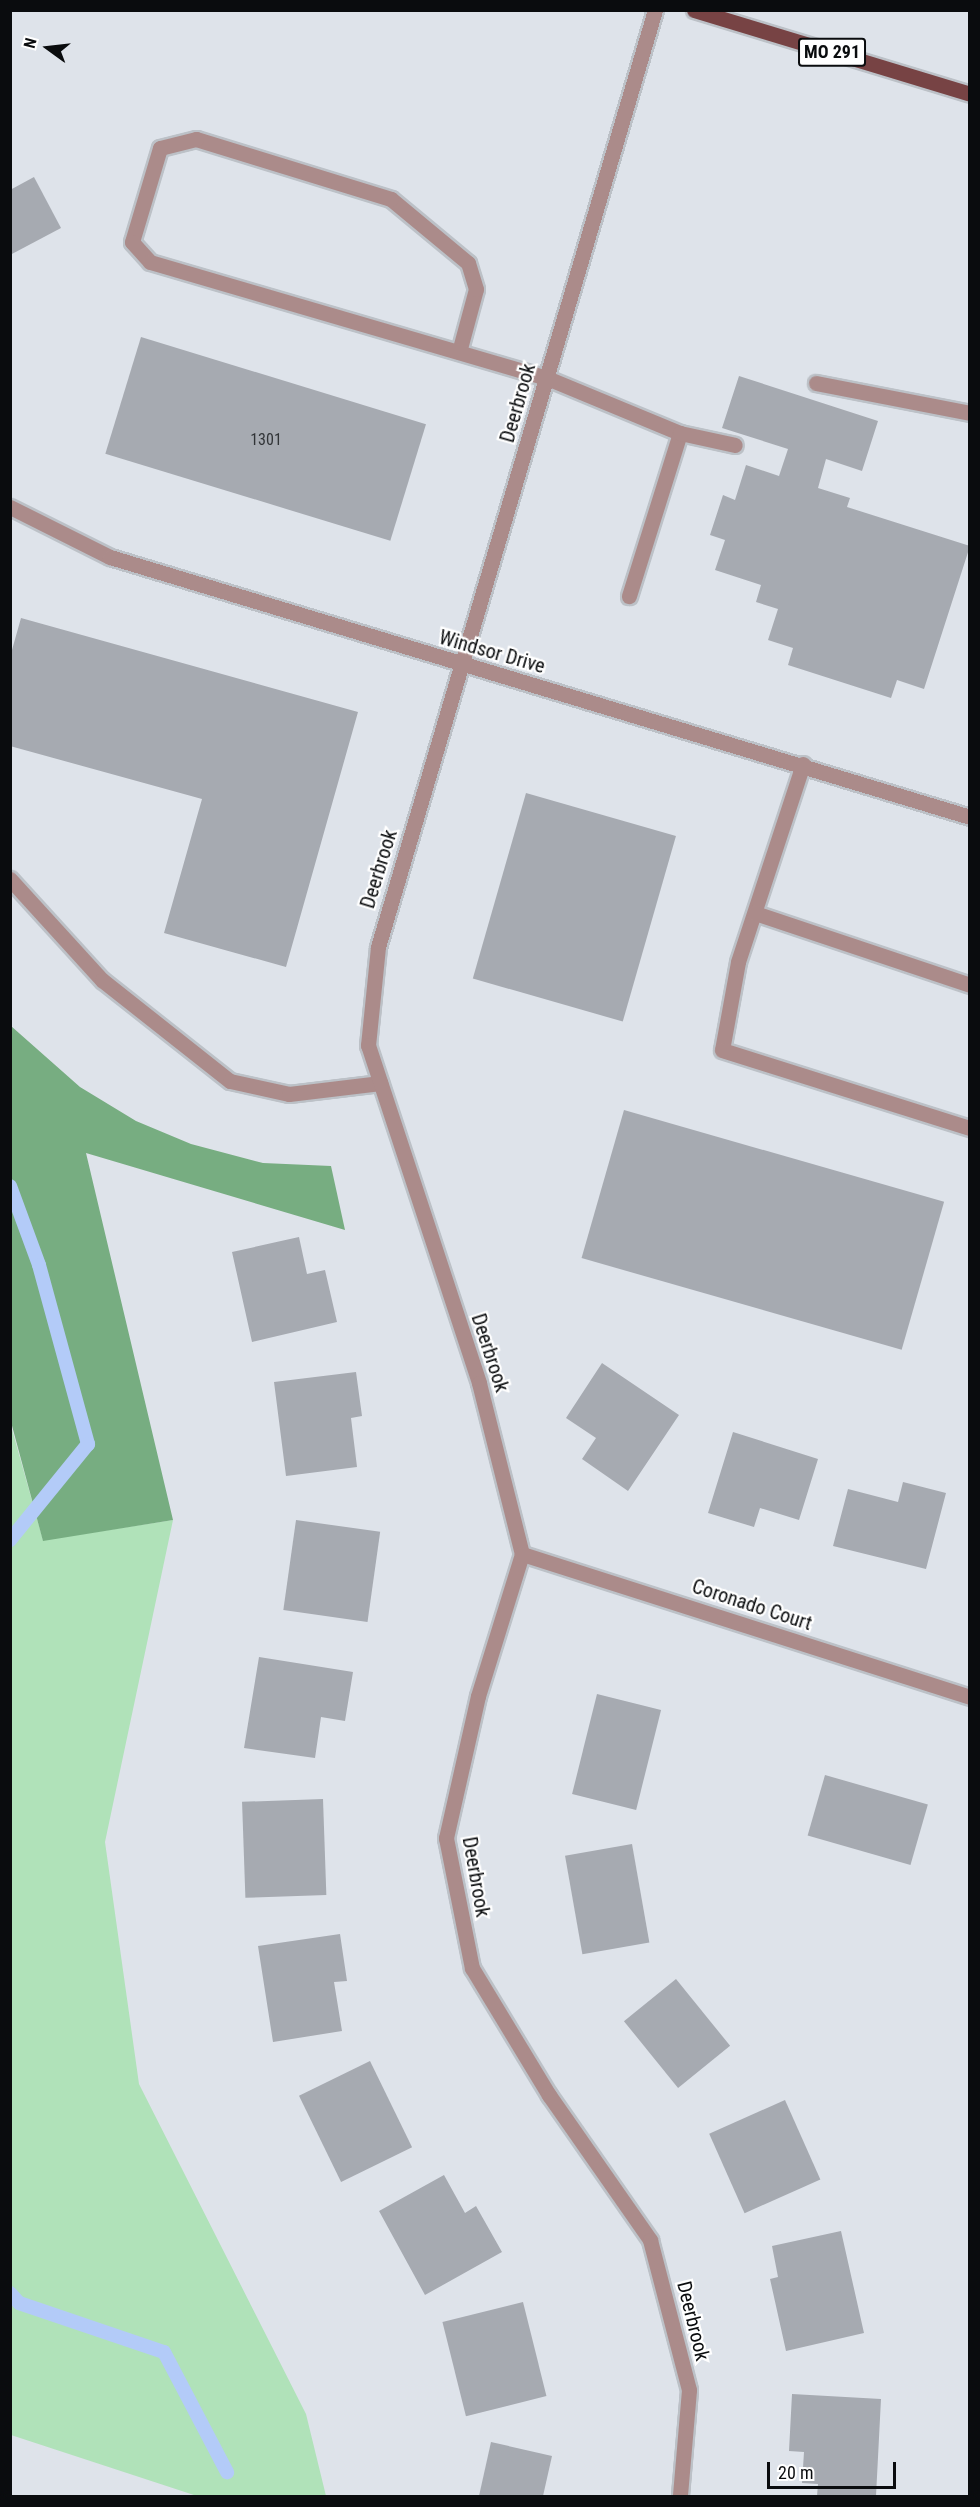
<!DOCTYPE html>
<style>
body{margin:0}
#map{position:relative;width:980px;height:2507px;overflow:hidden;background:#dee3ea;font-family:"Roboto Condensed",sans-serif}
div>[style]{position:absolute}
.green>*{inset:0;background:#b0e2b9}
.forest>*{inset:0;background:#77ad81}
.stream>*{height:14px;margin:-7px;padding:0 7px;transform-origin:7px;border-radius:7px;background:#b3cbf8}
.building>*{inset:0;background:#a6aab1;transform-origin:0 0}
.roads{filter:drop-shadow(2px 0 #bcc1c7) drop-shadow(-2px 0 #bcc1c7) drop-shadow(0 2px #bcc1c7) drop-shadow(0 -2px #bcc1c7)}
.service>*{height:15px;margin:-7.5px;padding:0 7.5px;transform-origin:7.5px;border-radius:7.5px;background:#ab8b8a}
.minor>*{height:15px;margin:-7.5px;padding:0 7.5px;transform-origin:7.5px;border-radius:7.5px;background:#ab8b8a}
.primary>*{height:15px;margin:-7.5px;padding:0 7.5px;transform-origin:7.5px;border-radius:7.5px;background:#774344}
span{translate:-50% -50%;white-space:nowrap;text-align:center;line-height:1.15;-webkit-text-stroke:4.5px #fff;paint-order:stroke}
.number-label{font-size:16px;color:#313437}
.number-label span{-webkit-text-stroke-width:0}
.shield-label span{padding:2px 4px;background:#fff;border:2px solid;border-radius:4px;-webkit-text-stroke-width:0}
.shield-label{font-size:18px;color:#0a0c0e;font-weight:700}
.street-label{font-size:20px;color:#0a0c0e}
.frame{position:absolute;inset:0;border:12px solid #0a0c0e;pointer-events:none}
.north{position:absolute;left:18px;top:18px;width:60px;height:60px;-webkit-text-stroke:4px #fff;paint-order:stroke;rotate:285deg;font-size:16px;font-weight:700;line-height:24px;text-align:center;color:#0a0c0e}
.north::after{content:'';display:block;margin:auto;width:21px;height:27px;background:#0a0c0e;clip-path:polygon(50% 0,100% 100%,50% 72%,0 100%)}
.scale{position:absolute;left:767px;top:2462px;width:129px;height:27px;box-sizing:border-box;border:3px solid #0a0c0e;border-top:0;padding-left:8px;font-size:18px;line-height:21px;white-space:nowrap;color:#0a0c0e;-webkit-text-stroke:4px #fff;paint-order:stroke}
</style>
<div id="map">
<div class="green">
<div style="clip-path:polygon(10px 1422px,43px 1540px,173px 1520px,105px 1842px,139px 2084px,306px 2414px,326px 2496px,197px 2496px,11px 2435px)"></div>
</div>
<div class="forest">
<div style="clip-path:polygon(11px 1026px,80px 1087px,136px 1121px,191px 1144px,263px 1163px,331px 1166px,345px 1230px,86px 1153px,173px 1520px,43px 1541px,11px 1422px)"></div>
</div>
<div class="stream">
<div style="left:10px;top:1186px;width:84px;rotate:69.8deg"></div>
<div style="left:39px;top:1265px;width:186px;rotate:74.7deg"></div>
<div style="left:88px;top:1444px;width:124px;rotate:129.1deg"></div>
<div style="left:10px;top:2293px;width:13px;rotate:48deg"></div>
<div style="left:19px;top:2303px;width:153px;rotate:18.7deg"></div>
<div style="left:164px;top:2352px;width:136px;rotate:62.3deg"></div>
</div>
<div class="building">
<div style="clip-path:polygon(34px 177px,61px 228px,10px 255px,10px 190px)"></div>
<div style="left:141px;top:337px;width:298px;height:122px;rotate:17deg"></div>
<div style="clip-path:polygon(739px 376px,878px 421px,862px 471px,826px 459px,818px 488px,850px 498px,847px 507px,970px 546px,924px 689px,897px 680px,891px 698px,788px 665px,793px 648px,768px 640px,778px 609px,756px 602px,761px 585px,715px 570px,725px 540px,710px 535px,723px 495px,735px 500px,746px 465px,779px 476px,788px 449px,722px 428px)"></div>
<div style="clip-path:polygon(21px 618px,358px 712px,286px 967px,164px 933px,202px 799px,10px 746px,10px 657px)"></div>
<div style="left:526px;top:793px;width:156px;height:193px;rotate:16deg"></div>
<div style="left:624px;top:1110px;width:333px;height:154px;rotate:16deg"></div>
<div style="clip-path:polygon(299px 1237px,307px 1274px,325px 1270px,337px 1322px,252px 1342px,232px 1252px)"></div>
<div style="clip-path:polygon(602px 1363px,679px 1415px,628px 1491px,582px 1459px,596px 1438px,566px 1418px)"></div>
<div style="clip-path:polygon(356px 1372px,362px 1416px,351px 1418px,357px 1467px,286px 1476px,274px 1382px)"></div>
<div style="clip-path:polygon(733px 1432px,818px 1459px,799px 1520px,760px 1508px,754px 1527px,708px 1513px)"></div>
<div style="clip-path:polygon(903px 1482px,946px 1493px,926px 1569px,833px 1546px,848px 1489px,898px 1502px)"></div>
<div style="left:296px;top:1520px;width:85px;height:91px;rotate:8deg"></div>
<div style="clip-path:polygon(259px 1657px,353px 1672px,345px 1721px,321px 1717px,315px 1758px,244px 1748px)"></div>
<div style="left:597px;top:1694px;width:66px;height:103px;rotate:14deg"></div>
<div style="left:825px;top:1775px;width:107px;height:63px;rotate:16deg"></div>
<div style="left:323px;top:1799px;width:96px;height:81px;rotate:88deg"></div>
<div style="left:632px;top:1844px;width:100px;height:68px;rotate:80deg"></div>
<div style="clip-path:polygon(340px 1934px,347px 1981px,334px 1982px,342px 2031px,273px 2042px,258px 1946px)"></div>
<div style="left:676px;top:1979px;width:86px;height:67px;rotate:51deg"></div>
<div style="left:370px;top:2061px;width:96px;height:79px;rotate:64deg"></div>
<div style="left:785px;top:2100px;width:87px;height:83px;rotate:66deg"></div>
<div style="clip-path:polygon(444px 2175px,465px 2213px,476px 2206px,502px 2252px,425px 2295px,379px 2211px)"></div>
<div style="clip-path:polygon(841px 2231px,864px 2333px,786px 2351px,770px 2279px,778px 2277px,772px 2246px)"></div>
<div style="left:523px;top:2302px;width:97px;height:83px;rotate:76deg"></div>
<div style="clip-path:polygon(792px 2394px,881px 2399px,876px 2496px,817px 2496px,818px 2484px,802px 2483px,804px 2452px,789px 2451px)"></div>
<div style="clip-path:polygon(491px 2442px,552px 2456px,543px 2496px,479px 2496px)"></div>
</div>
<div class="roads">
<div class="service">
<div style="left:459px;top:352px;width:65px;rotate:-74.9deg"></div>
<div style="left:476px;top:289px;width:27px;rotate:-107deg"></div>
<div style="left:468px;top:263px;width:100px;rotate:-140.3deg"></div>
<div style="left:391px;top:199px;width:204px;rotate:-162.9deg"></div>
<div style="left:196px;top:139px;width:37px;rotate:166deg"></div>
<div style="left:160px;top:148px;width:98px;rotate:106.6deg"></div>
<div style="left:132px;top:242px;width:27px;rotate:48deg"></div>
<div style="left:150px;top:262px;width:414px;rotate:16.3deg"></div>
<div style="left:547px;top:378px;width:144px;rotate:22.5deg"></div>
<div style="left:680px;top:433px;width:171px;rotate:107.4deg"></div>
<div style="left:816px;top:383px;width:157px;rotate:11deg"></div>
<div style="left:680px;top:433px;width:56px;rotate:12.3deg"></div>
<div style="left:803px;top:764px;width:208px;rotate:108.2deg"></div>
<div style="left:738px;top:962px;width:89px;rotate:100.3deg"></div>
<div style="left:722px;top:1050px;width:260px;rotate:17.5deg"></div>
<div style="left:10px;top:879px;width:137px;rotate:47.7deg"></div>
<div style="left:102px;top:980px;width:163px;rotate:38.3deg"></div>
<div style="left:230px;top:1081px;width:60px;rotate:12.4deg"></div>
<div style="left:289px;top:1094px;width:92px;rotate:-6.9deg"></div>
<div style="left:755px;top:913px;width:227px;rotate:18.5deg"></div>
</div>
<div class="minor">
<div style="left:655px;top:10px;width:977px;rotate:106.47deg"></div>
<div style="left:378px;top:947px;width:99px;rotate:95.8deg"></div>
<div style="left:368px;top:1045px;width:356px;rotate:71.8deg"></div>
<div style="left:479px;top:1383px;width:176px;rotate:75.9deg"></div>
<div style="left:522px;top:1554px;width:149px;rotate:107.2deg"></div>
<div style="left:478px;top:1696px;width:146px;rotate:102.7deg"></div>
<div style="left:446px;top:1838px;width:133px;rotate:78.7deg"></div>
<div style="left:472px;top:1968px;width:149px;rotate:58.8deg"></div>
<div style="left:549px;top:2095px;width:177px;rotate:55.1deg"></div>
<div style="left:650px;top:2240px;width:155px;rotate:75.4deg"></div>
<div style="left:689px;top:2390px;width:106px;rotate:94.9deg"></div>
<div style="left:10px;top:507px;width:112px;rotate:26.6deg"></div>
<div style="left:110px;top:557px;width:898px;rotate:16.82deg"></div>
<div style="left:522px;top:1554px;width:470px;rotate:17.7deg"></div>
</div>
<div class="primary">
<div style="left:694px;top:10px;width:288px;rotate:16.9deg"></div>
</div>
</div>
<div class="number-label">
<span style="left:266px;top:440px">1301</span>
</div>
<div class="shield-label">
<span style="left:832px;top:52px">MO 291</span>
</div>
<div class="street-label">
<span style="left:518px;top:403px;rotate:-74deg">Deerbrook</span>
<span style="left:492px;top:652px;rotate:16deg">Windsor Drive</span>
<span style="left:379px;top:869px;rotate:-73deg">Deerbrook</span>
<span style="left:490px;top:1353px;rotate:72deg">Deerbrook</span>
<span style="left:752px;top:1605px;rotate:18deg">Coronado Court</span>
<span style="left:476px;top:1877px;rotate:80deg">Deerbrook</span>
<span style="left:693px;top:2321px;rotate:76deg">Deerbrook</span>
</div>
<div class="frame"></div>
<div class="north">N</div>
<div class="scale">20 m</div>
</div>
